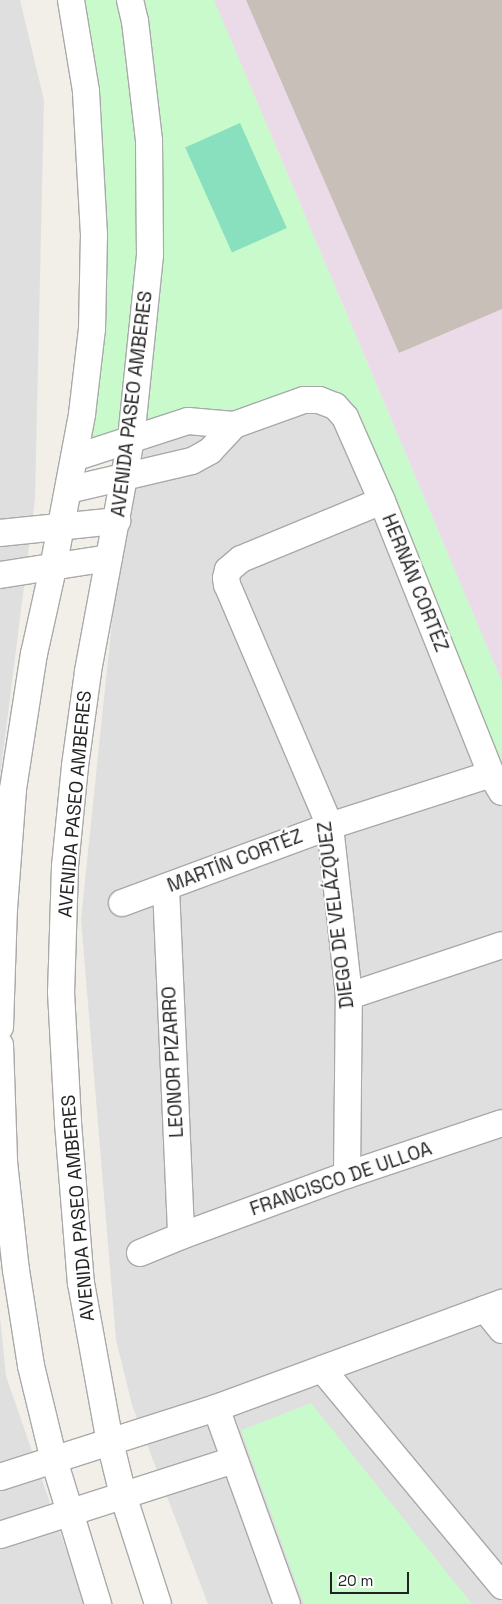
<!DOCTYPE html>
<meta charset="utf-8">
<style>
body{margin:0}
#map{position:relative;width:502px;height:1604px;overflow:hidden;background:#f2efe9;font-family:"Space Grotesk",sans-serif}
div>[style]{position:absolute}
.residential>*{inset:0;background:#e0dfdf}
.industrial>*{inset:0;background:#ebdbe8}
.park>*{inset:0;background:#c8facc}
.pitch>*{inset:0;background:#88e0be;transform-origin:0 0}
.building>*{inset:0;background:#c7bfb8}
.roads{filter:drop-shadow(1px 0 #a9a9a9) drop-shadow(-1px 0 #a9a9a9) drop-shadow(0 1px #a9a9a9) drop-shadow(0 -1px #a9a9a9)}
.minor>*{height:26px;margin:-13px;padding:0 13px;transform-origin:13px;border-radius:13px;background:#fff}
span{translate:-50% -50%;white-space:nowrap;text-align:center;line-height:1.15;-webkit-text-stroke:4px #fff;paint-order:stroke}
.street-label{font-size:19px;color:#222}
.scale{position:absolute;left:330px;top:1572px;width:79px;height:22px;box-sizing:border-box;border:2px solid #222;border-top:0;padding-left:6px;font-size:15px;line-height:18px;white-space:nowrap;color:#222;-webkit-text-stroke:4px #fff;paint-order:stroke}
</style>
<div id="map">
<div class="residential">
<div style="clip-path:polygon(0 0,20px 0,44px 100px,35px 499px,0 777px)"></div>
<div style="clip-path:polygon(214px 0,502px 682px,502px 1604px,208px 1604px,132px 1405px,116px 1340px,81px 919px,131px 439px)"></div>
<div style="clip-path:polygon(0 1316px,6px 1376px,85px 1604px,0 1604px)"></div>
</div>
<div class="industrial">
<div style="clip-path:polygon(214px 0,502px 0,502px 682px,355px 333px)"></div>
</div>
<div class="park">
<div style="clip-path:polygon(71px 0,214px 0,502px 682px,502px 792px,382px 501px,319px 400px,74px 458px,92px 329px)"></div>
<div style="clip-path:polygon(311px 1403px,472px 1604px,304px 1604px,241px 1430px)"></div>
</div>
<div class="pitch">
<div style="left:240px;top:123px;width:115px;height:60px;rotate:66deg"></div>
</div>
<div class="building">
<div style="clip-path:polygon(246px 0,502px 0,502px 309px,399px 353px)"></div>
</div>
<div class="roads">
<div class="minor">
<div style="left:130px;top:0;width:22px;rotate:77deg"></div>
<div style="left:135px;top:21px;width:121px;rotate:83.3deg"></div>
<div style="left:149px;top:141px;width:114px;rotate:89.5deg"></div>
<div style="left:150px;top:255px;width:185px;rotate:95.9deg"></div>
<div style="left:131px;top:439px;width:237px;rotate:100.5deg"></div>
<div style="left:88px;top:672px;width:95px;rotate:97.9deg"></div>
<div style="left:75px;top:766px;width:101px;rotate:95.7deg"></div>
<div style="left:65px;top:867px;width:125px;rotate:91.8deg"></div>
<div style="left:61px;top:992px;width:131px;rotate:86.9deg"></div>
<div style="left:68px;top:1123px;width:161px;rotate:85.4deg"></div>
<div style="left:81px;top:1283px;width:162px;rotate:79.7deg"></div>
<div style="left:110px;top:1442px;width:55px;rotate:76.2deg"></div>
<div style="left:123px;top:1495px;width:114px;rotate:72.2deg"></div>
<div style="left:74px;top:458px;width:120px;rotate:-18deg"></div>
<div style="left:188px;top:421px;width:46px;rotate:5deg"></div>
<div style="left:234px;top:425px;width:74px;rotate:-19.7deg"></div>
<div style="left:304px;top:400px;width:15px"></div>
<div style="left:319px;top:400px;width:17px;rotate:21deg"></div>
<div style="left:335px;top:406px;width:15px;rotate:48deg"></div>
<div style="left:345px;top:417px;width:92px;rotate:66.2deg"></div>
<div style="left:382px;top:501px;width:294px;rotate:68.2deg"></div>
<div style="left:491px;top:774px;width:21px;rotate:59deg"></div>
<div style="left:68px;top:490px;width:127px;rotate:-13.2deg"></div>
<div style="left:192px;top:461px;width:21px;rotate:-29deg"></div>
<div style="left:210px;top:451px;width:35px;rotate:-47deg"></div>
<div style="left:0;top:533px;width:118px;rotate:-5.9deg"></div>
<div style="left:0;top:575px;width:110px;rotate:-8.9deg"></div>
<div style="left:166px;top:888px;width:348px;rotate:87.5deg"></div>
<div style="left:122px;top:903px;width:222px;rotate:-20.3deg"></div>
<div style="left:330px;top:826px;width:169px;rotate:-17.9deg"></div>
<div style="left:349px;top:996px;width:161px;rotate:-18.4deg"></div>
<div style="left:0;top:1027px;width:118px;rotate:-88.1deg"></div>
<div style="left:4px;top:909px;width:120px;rotate:-85.7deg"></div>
<div style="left:13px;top:789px;width:137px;rotate:-81.2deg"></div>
<div style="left:34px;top:654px;width:88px;rotate:-77.5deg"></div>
<div style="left:53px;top:568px;width:157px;rotate:-79.3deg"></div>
<div style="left:82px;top:414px;width:86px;rotate:-83.3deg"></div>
<div style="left:92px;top:329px;width:94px;rotate:-88.8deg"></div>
<div style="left:94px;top:235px;width:144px;rotate:-93.2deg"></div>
<div style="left:86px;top:91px;width:92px;rotate:-99.4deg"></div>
<div style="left:0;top:1045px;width:117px;rotate:88deg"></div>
<div style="left:4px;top:1162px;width:109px;rotate:83.7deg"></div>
<div style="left:16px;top:1270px;width:97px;rotate:81.1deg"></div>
<div style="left:31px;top:1366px;width:97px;rotate:76.3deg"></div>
<div style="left:54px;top:1460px;width:151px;rotate:73deg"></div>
<div style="left:347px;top:1175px;width:179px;rotate:-89.4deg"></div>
<div style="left:349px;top:996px;width:171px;rotate:-96.4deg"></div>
<div style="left:330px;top:826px;width:262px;rotate:-113.1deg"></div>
<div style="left:227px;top:585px;width:7px;rotate:-98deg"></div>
<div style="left:226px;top:578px;width:8px;rotate:-76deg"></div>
<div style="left:228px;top:570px;width:17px;rotate:-40deg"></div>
<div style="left:241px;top:559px;width:152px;rotate:-22.4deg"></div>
<div style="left:140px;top:1253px;width:44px;rotate:-22.5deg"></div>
<div style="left:181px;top:1236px;width:177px;rotate:-20.2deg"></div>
<div style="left:347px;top:1175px;width:163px;rotate:-18.5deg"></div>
<div style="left:485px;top:1309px;width:27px;rotate:51deg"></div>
<div style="left:322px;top:1369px;width:282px;rotate:50.3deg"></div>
<div style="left:216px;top:1408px;width:208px;rotate:70.1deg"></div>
<div style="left:0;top:1477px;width:227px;rotate:-17.7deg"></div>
<div style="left:216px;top:1408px;width:305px;rotate:-20.2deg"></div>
<div style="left:0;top:1535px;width:246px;rotate:-17.8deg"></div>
</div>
</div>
<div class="street-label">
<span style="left:132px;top:404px;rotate:-83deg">AVENIDA PASEO AMBERES</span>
<span style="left:415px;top:583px;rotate:68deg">HERNÁN CORTÉZ</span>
<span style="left:75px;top:804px;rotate:-85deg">AVENIDA PASEO AMBERES</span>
<span style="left:235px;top:861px;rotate:-21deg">MARTÍN CORTÉZ</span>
<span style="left:336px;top:915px;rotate:-97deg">DIEGO DE VELÁZQUEZ</span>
<span style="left:173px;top:1062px;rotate:-93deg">LEONOR PIZARRO</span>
<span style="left:341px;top:1179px;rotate:-19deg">FRANCISCO DE ULLOA</span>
<span style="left:78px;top:1208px;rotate:-95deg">AVENIDA PASEO AMBERES</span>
</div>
<div class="scale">20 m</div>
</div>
